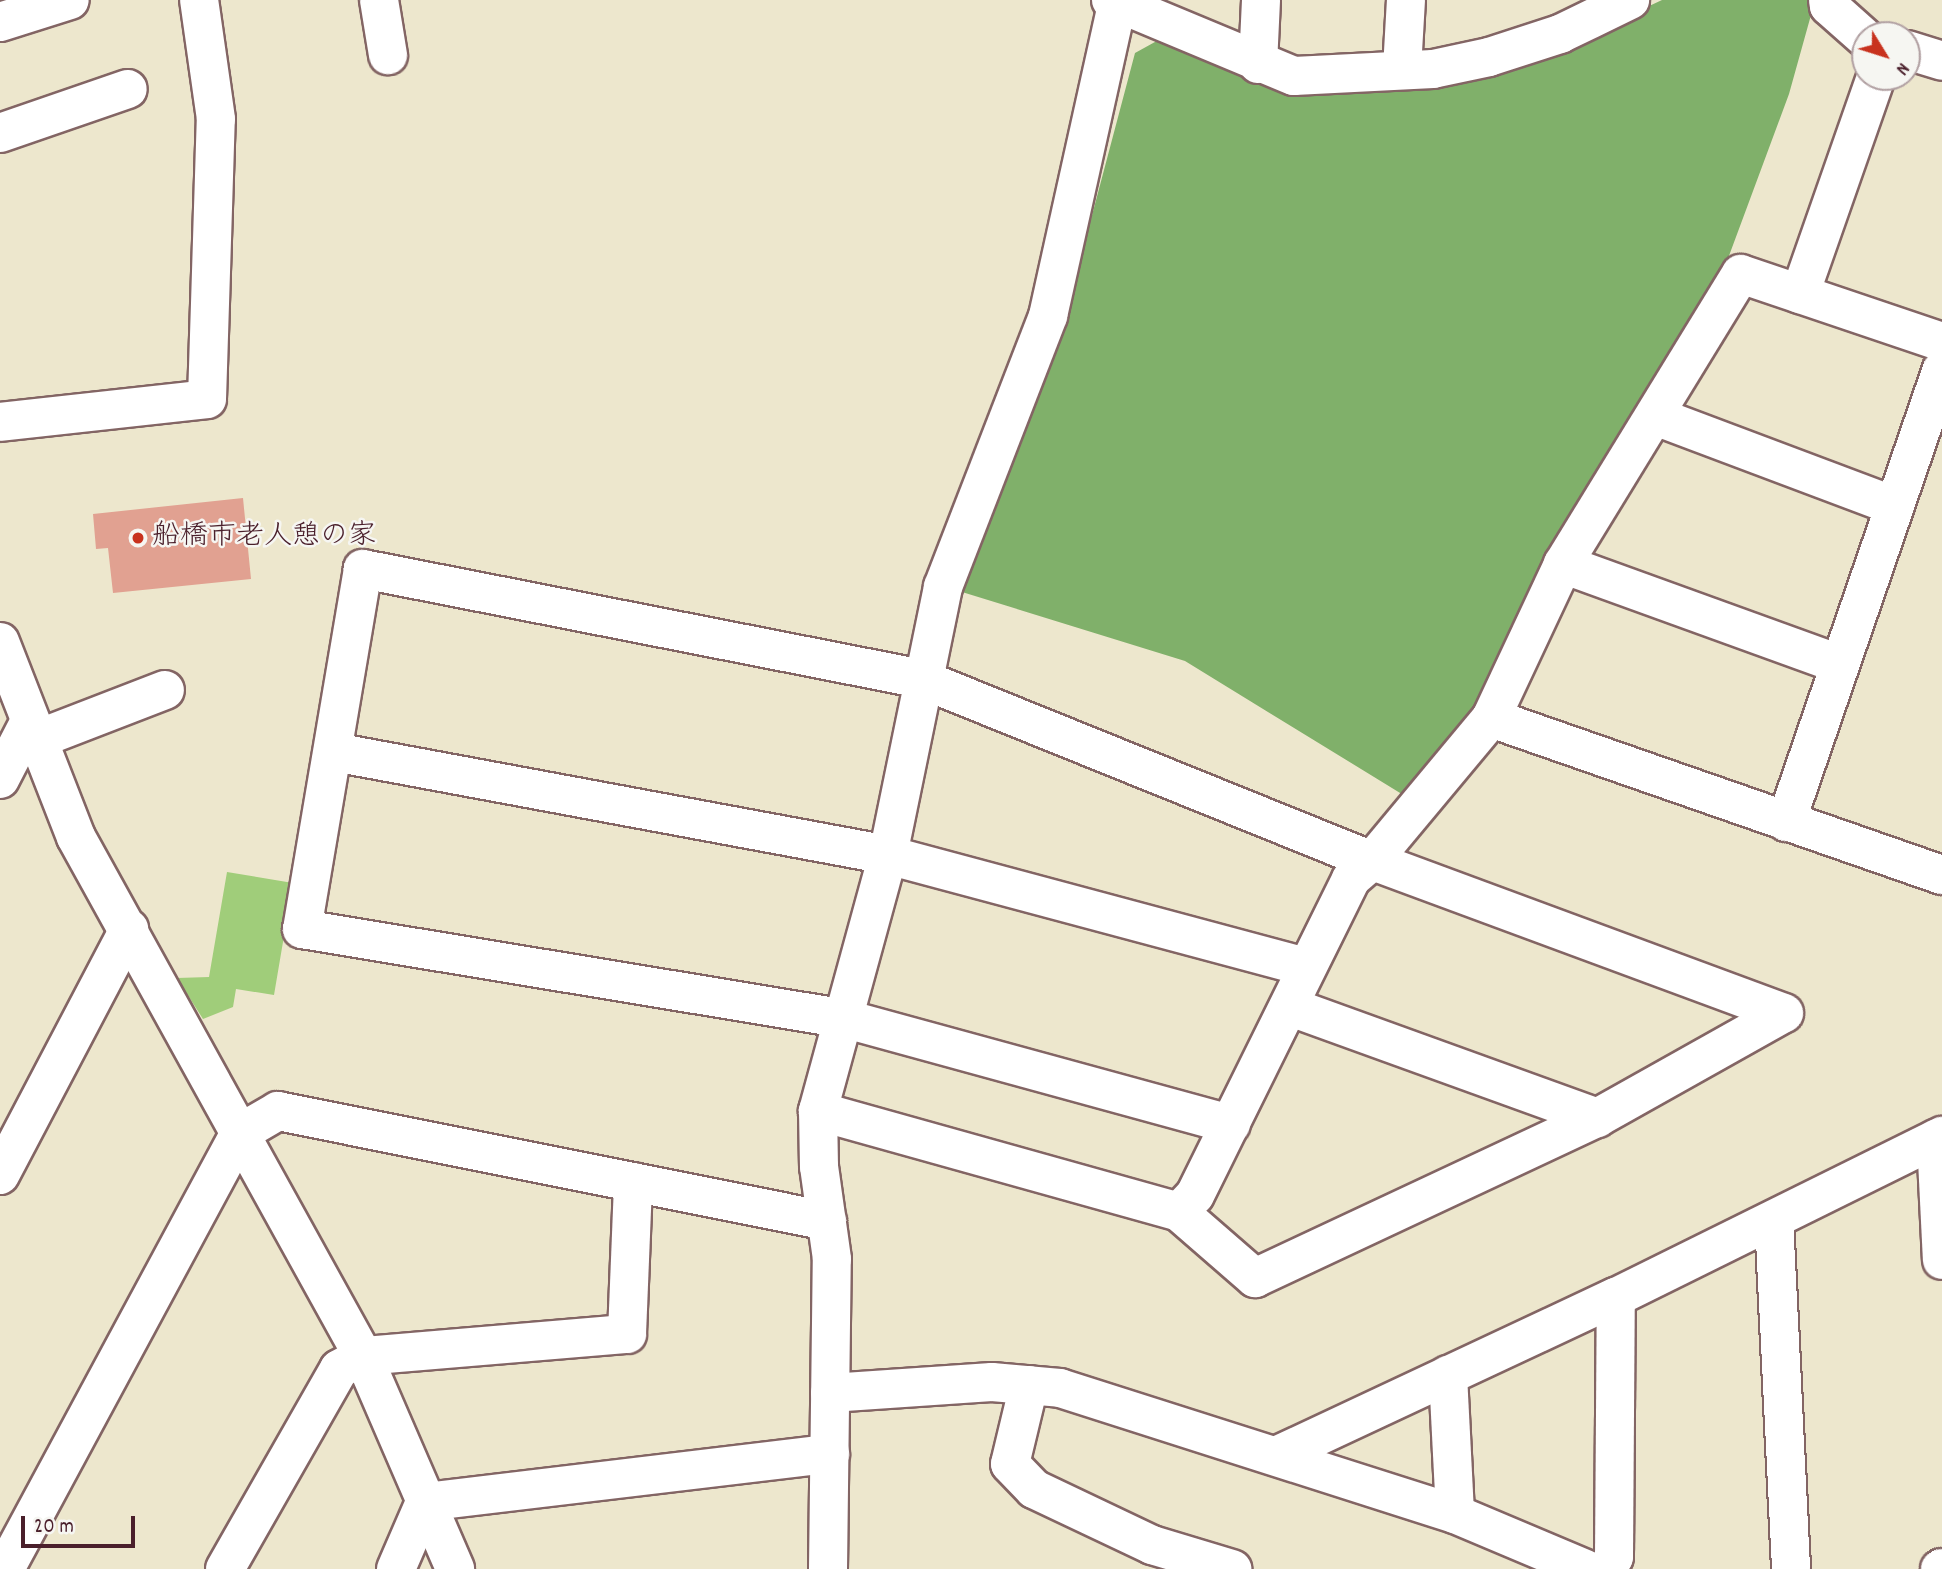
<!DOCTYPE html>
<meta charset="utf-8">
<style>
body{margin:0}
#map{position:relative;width:1942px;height:1569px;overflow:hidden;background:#ede7cd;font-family:Dekko,"Klee One",sans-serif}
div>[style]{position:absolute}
.green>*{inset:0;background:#a0cd7a}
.forest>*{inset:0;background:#80b06a}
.building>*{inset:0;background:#e1a191}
.roads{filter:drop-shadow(2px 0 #836564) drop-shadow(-2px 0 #836564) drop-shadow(0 2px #836564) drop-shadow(0 -2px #836564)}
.minor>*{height:38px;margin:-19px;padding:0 19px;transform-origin:19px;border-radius:19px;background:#fff}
.dots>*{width:19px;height:19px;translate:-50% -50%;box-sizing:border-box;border:4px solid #f6f6f2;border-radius:50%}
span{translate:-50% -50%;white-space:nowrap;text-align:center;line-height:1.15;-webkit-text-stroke:5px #f6f6f2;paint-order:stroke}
.poi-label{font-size:28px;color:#4a1f2b}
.left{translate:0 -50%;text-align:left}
.north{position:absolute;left:1851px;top:21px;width:70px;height:70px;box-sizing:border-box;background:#f6f6f2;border:2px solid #b1a0a2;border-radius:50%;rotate:128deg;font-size:19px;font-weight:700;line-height:28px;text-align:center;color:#4a1f2b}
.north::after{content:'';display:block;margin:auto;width:24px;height:32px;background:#c8321e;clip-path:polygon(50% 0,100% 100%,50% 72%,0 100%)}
.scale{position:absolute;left:21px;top:1516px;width:114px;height:32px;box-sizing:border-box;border:4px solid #4a1f2b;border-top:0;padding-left:9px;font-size:21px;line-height:24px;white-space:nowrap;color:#4a1f2b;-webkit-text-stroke:5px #f6f6f2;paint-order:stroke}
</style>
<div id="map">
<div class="green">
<div style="clip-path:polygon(227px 872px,293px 883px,274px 995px,236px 989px,233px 1007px,203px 1019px,177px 978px,209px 977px)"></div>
</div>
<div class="forest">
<div style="clip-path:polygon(1662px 0,1808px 0,1811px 15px,1789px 94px,1723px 272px,1479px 712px,1405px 796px,1185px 661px,962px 592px,1064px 321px,1135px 53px,1164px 37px,1253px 77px,1568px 44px)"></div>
</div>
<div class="building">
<div style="clip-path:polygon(243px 498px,251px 579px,113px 593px,108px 548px,96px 549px,93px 514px)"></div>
</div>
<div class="roads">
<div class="minor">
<div style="left:379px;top:0;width:56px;rotate:80.7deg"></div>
<div style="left:1111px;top:0;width:198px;rotate:22.6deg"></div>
<div style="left:1294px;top:76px;width:139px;rotate:-2.9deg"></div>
<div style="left:1433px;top:69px;width:57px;rotate:-12.1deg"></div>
<div style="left:1489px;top:57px;width:75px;rotate:-17.9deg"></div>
<div style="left:1560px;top:34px;width:78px;rotate:-25.9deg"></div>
<div style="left:1828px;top:0;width:6px;rotate:81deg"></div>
<div style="left:1829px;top:6px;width:48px;rotate:41.6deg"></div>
<div style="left:0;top:22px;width:73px;rotate:-17.4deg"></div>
<div style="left:1907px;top:50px;width:37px;rotate:17deg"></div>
<div style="left:1258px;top:64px;width:64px;rotate:-87.3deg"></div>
<div style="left:1402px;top:69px;width:69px;rotate:-86.7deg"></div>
<div style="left:0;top:133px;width:135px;rotate:-19deg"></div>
<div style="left:1800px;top:294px;width:230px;rotate:-70.7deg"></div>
<div style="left:1655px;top:416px;width:256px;rotate:20.6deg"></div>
<div style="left:0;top:422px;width:208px;rotate:-6.3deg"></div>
<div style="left:207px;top:399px;width:280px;rotate:-88.2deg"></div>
<div style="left:216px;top:119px;width:120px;rotate:-98.1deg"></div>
<div style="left:1563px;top:564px;width:294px;rotate:19.9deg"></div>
<div style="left:0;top:642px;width:209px;rotate:68.7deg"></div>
<div style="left:76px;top:837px;width:593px;rotate:61.06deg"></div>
<div style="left:363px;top:1356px;width:232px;rotate:66.6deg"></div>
<div style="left:1491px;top:718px;width:478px;rotate:19.2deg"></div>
<div style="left:38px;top:739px;width:136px;rotate:-21.1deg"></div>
<div style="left:334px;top:752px;width:563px;rotate:10.53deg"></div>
<div style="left:888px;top:855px;width:433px;rotate:15deg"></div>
<div style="left:0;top:779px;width:65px;rotate:-62.7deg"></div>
<div style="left:1786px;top:822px;width:478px;rotate:-71deg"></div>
<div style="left:1291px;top:1007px;width:326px;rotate:19.9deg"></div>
<div style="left:818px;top:1111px;width:375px;rotate:15.6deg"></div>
<div style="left:1179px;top:1212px;width:101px;rotate:41deg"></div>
<div style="left:1255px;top:1278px;width:378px;rotate:-25.1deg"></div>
<div style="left:1597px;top:1118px;width:214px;rotate:-29.3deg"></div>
<div style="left:1784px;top:1013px;width:439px;rotate:-159.7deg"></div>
<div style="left:1372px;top:861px;width:485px;rotate:-158deg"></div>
<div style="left:922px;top:679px;width:570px;rotate:-168.87deg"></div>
<div style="left:363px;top:569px;width:365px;rotate:99.6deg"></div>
<div style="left:302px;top:929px;width:551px;rotate:9.39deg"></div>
<div style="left:846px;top:1019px;width:399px;rotate:15.3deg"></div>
<div style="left:1936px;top:1139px;width:121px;rotate:87.2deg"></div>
<div style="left:0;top:1175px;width:278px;rotate:-62.3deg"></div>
<div style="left:1179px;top:1212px;width:23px;rotate:-47deg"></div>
<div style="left:1195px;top:1195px;width:352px;rotate:-63.7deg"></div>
<div style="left:1351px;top:879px;width:28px;rotate:-41deg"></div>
<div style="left:1372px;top:861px;width:186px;rotate:-50.2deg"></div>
<div style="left:1491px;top:718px;width:170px;rotate:-64.9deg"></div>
<div style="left:1563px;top:564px;width:340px;rotate:-58.5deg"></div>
<div style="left:1741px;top:274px;width:212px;rotate:18.7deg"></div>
<div style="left:1774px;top:1220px;width:349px;rotate:87.2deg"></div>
<div style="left:1448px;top:1375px;width:139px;rotate:87.1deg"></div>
<div style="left:1029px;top:1385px;width:81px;rotate:103.5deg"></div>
<div style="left:1010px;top:1464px;width:35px;rotate:46deg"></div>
<div style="left:1034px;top:1489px;width:131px;rotate:25.4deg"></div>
<div style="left:1152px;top:1545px;width:84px;rotate:16.7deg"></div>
<div style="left:830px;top:1393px;width:162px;rotate:-3.9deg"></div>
<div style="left:992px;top:1382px;width:68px;rotate:5deg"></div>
<div style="left:1060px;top:1388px;width:415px;rotate:17.7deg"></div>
<div style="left:1455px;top:1514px;width:141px;rotate:22.9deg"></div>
<div style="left:1278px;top:1455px;width:373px;rotate:-25.1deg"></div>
<div style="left:1616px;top:1297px;width:364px;rotate:-26.3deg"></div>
<div style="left:5px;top:1569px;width:495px;rotate:-61.7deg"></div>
<div style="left:240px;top:1133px;width:44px;rotate:-30.1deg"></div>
<div style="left:278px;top:1111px;width:560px;rotate:11.33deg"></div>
<div style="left:225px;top:1569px;width:230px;rotate:-60.3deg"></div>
<div style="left:339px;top:1369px;width:27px;rotate:-28deg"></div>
<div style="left:363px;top:1356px;width:265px;rotate:-4.8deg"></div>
<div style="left:627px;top:1334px;width:152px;rotate:-87.7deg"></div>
<div style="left:396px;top:1569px;width:73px;rotate:-66.6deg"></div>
<div style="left:425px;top:1502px;width:408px;rotate:-6.8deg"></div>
<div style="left:828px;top:1569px;width:310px;rotate:-89.3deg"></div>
<div style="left:832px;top:1259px;width:93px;rotate:-98deg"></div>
<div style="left:819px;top:1167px;width:56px;rotate:-91deg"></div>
<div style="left:818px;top:1111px;width:265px;rotate:-74.7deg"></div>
<div style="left:888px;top:855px;width:274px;rotate:-78.4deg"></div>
<div style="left:943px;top:587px;width:291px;rotate:-68.8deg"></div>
<div style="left:1048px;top:316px;width:324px;rotate:-77.5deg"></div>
<div style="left:1607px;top:1569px;width:14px;rotate:-60deg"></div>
<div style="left:1614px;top:1557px;width:260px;rotate:-89.6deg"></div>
<div style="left:1940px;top:1569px;width:2px;rotate:-27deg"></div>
</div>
</div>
<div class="dots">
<div style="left:138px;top:538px;background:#c8321e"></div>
</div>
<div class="poi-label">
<span class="left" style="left:152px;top:538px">船橋市老人憩の家</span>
</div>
<div class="north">N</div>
<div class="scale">20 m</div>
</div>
